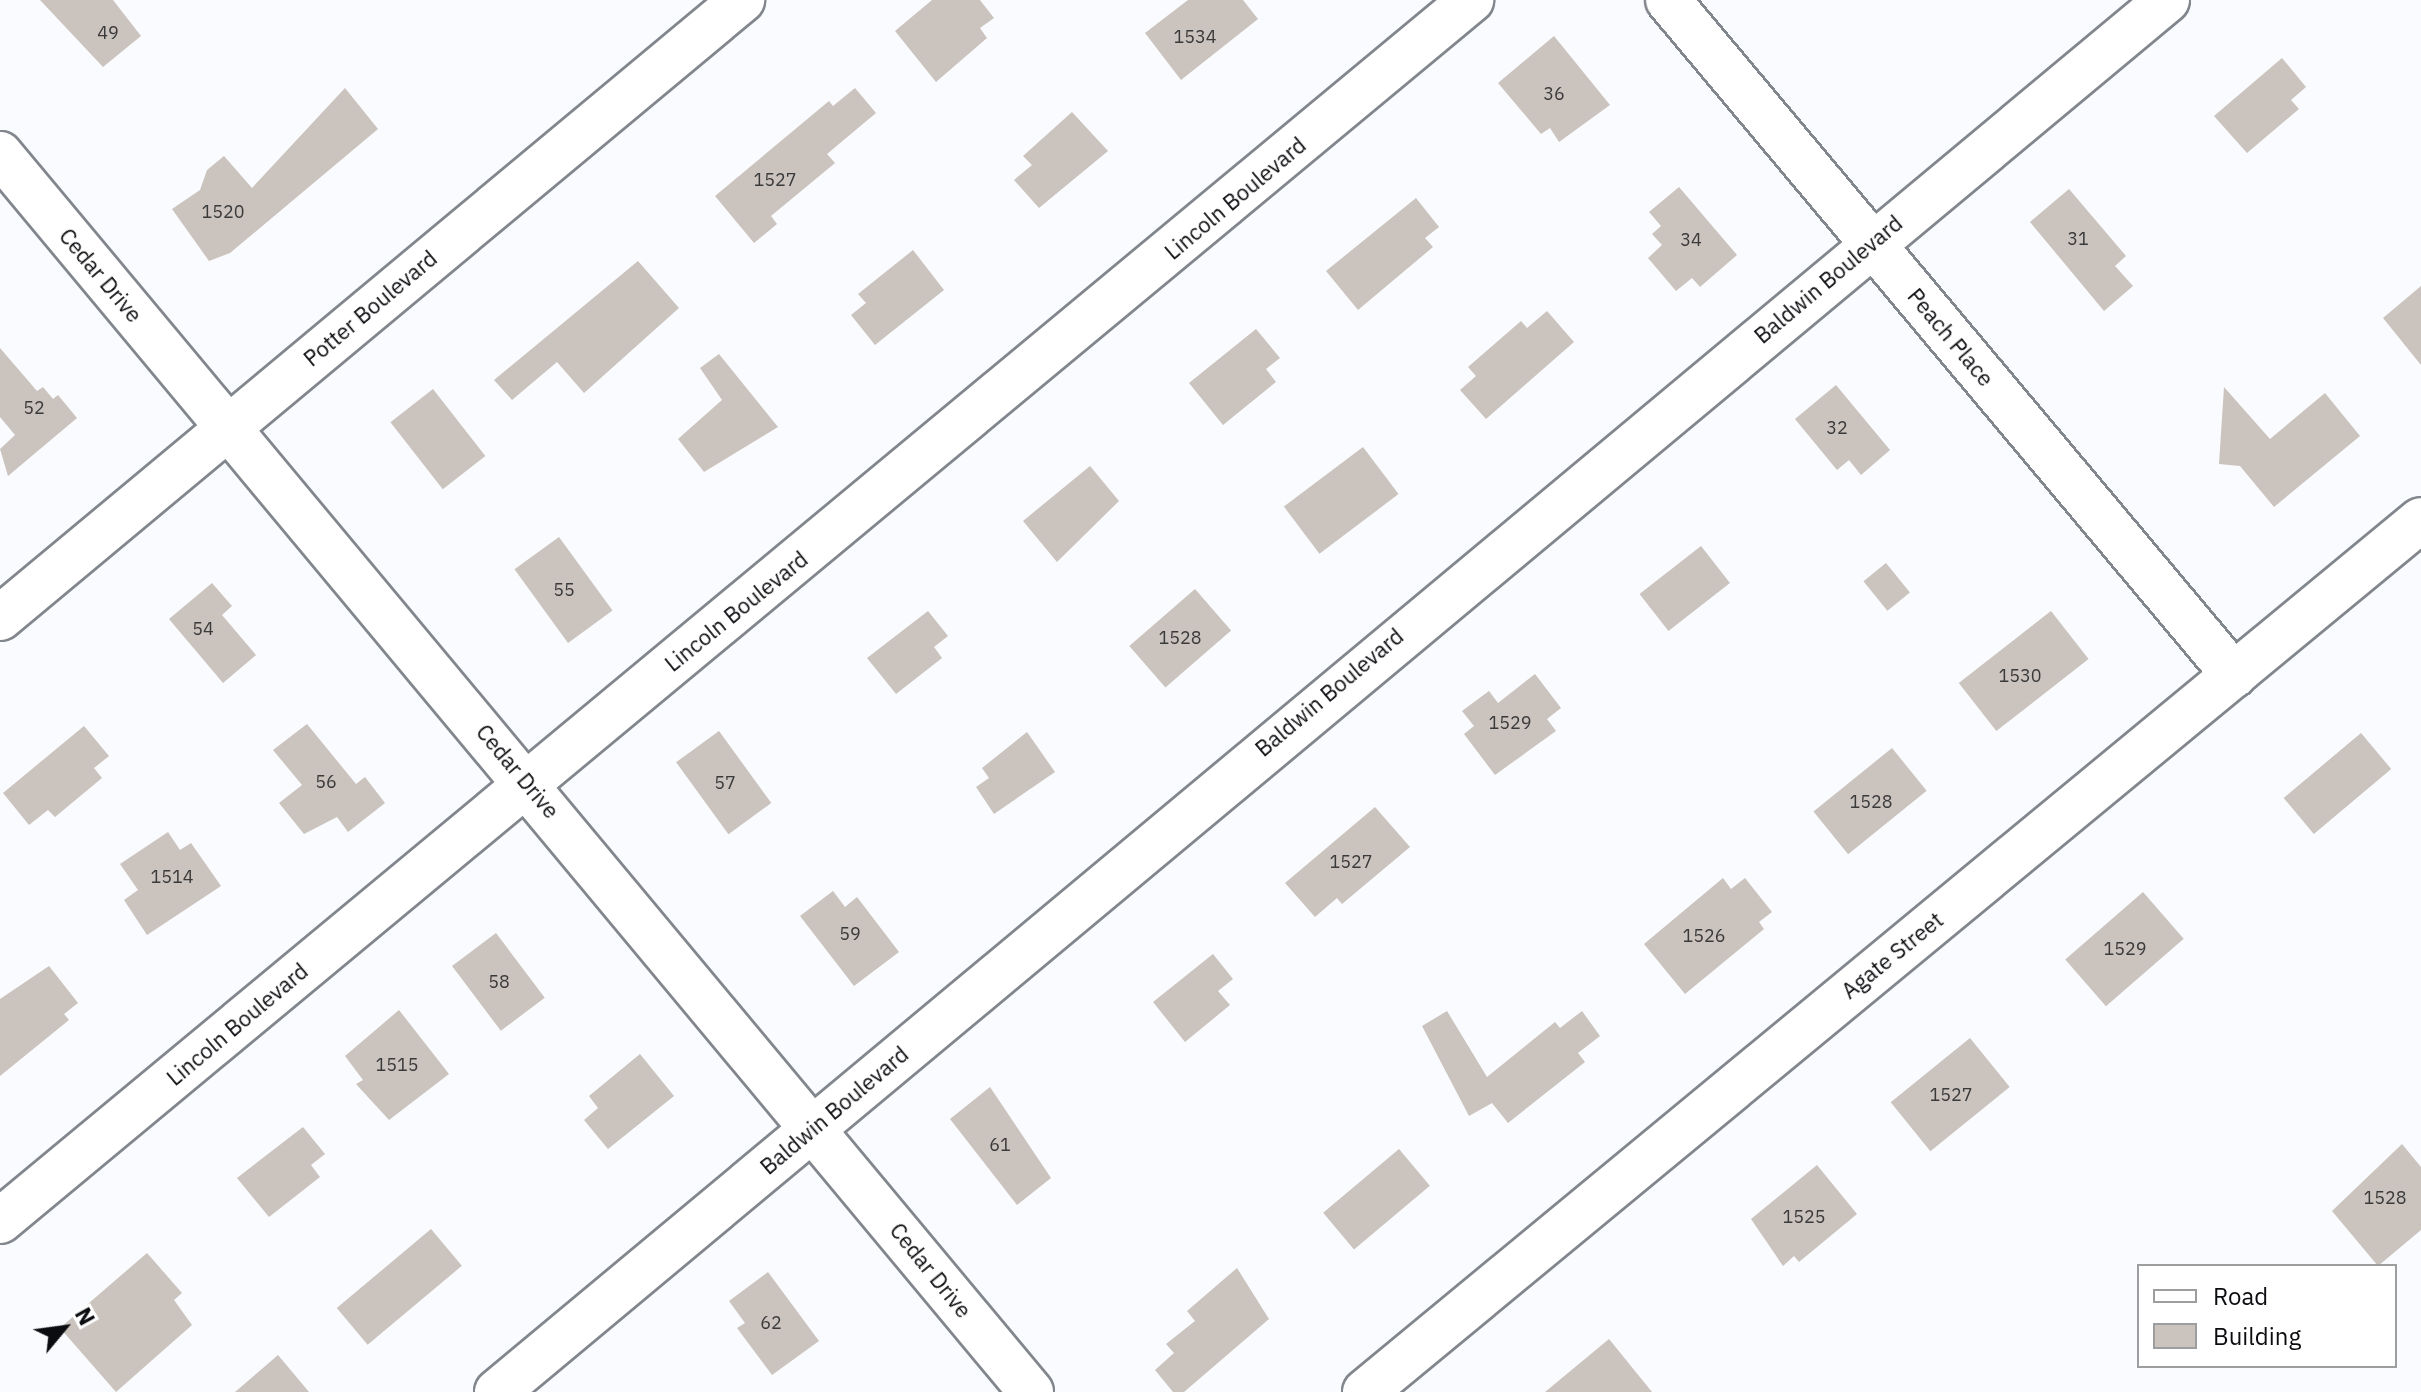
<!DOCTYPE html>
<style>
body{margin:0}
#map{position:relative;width:2421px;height:1392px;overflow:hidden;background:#fafbfe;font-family:"IBM Plex Sans",sans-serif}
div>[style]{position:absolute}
.building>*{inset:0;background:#cac3be;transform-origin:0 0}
.roads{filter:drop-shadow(2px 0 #82868d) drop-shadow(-2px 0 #82868d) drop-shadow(0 2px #82868d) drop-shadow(0 -2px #82868d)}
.minor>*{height:44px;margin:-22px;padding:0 22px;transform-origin:22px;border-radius:22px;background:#fff}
span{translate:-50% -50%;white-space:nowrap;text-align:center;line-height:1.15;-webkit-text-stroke:7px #fff;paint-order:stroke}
.number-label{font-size:18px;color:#3b3a3b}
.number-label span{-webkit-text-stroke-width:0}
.street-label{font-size:22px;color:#0b0c0f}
.legend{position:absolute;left:2137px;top:1264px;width:260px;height:104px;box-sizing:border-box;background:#fff;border:2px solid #9d9e9f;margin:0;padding:10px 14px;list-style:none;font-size:24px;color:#0b0c0f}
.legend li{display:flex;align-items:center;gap:16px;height:40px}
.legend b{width:40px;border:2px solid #9d9e9f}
.north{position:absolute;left:24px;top:1288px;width:80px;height:80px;-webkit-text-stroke:6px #fff;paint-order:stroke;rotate:61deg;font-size:22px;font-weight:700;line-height:32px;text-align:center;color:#0b0c0f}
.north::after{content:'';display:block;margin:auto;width:28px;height:36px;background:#0b0c0f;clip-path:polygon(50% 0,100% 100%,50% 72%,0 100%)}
</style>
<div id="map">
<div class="building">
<div style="clip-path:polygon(40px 0,113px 0,141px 36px,103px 67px)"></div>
<div style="clip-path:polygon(932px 0,980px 0,994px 18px,980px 28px,987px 38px,936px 82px,895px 31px)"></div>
<div style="clip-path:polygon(1188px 0,1243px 0,1258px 19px,1181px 80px,1145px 33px)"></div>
<div style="clip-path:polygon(1554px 36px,1610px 105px,1559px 142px,1550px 128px,1541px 134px,1498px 83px)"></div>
<div style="clip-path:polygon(2282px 58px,2306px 87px,2291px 100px,2299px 109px,2247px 153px,2214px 116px)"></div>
<div style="clip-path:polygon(345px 88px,378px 129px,230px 253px,209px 261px,172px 209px,200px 190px,207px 170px,224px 156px,252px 188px)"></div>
<div style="clip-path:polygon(855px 88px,876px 113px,827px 154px,835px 163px,771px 216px,777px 224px,754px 243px,715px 196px,829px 101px,833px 106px)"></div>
<div style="clip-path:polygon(1072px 112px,1108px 151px,1039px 208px,1014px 180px,1032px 165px,1023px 156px)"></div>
<div style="clip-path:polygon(1679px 187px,1737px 255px,1700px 287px,1692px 278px,1676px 291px,1648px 258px,1662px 245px,1652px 234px,1661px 226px,1649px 212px)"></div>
<div style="clip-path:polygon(2069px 189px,2126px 256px,2115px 266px,2133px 286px,2104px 311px,2030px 222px)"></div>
<div style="clip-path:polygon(1416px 198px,1439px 227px,1425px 238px,1433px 247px,1358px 310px,1326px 271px)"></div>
<div style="clip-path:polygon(913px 250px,944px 290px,875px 345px,851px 315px,866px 303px,858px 294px)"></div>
<div style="clip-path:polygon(638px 261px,679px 308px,584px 393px,557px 362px,512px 400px,494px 380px)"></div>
<div style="clip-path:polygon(2421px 286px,2421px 365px,2383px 318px)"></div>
<div style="clip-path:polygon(1547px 311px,1574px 342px,1486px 419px,1460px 390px,1476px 376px,1468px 367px,1521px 321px,1527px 328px)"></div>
<div style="clip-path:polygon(1256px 329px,1280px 358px,1266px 369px,1276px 382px,1223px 425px,1189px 383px)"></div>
<div style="clip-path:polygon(0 348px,37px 391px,43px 387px,53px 399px,58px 395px,77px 418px,8px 476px,0 449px,15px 435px,0 417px)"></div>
<div style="clip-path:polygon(719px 354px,778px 427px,704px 472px,678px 439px,722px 400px,700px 368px)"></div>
<div style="clip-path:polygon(1836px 385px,1890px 450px,1861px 475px,1849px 460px,1837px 470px,1795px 419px)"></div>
<div style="clip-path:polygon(2224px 387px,2270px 439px,2325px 393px,2360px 436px,2274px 507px,2240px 466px,2219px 464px)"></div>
<div style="left:433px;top:389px;width:85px;height:54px;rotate:52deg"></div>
<div style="left:1363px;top:447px;width:59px;height:99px;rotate:53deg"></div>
<div style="clip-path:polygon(1090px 466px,1119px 501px,1057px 562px,1023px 521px)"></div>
<div style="left:559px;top:537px;width:91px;height:55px;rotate:54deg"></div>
<div style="left:1701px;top:546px;width:47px;height:78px;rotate:52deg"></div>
<div style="left:1886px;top:563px;width:38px;height:29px;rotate:51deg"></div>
<div style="clip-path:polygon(212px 583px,232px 606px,222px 615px,256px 655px,223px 683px,169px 619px)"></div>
<div style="left:1195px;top:589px;width:55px;height:87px;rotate:49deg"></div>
<div style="clip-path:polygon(928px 611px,948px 636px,934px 647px,942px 658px,896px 694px,867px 658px)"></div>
<div style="left:2051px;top:611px;width:61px;height:117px;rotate:52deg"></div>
<div style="clip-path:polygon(1535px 674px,1561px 708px,1547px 719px,1556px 731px,1495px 775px,1464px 734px,1474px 726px,1462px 711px,1489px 691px,1498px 703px)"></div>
<div style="clip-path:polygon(307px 724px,356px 784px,365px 777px,385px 803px,348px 832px,337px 817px,304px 834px,279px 803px,302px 785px,273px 750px)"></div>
<div style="clip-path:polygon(84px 726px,109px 756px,94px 768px,102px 778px,55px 817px,48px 810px,29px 825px,3px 793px)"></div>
<div style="left:719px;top:731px;width:89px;height:53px;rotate:54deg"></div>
<div style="clip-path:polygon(1027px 732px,1055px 772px,994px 814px,976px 787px,989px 778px,982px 768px)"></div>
<div style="left:2361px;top:733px;width:47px;height:101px;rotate:50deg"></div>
<div style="left:1892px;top:748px;width:55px;height:101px;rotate:51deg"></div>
<div style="clip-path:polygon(1375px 807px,1410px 847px,1342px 904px,1337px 898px,1315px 917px,1285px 883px)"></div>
<div style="clip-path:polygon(168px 832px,180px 850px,191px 843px,221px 886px,147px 935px,124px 900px,138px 890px,120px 864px)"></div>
<div style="clip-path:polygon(1723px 878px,1731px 889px,1745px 878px,1772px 912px,1759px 922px,1764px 929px,1685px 994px,1644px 944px)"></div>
<div style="clip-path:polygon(833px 891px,845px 907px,857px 897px,899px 952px,854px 986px,800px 916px)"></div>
<div style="left:2143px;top:892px;width:62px;height:103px;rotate:49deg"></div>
<div style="left:496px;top:933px;width:81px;height:55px;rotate:53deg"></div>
<div style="clip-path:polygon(1213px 954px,1233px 979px,1218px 991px,1230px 1005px,1185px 1042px,1153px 1002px)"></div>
<div style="clip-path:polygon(49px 966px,78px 1003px,64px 1014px,69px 1020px,0 1076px,0 999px)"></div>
<div style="clip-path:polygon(399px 1010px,449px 1074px,389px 1120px,356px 1084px,363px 1080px,345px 1056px)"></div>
<div style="clip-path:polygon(1447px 1011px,1487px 1077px,1555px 1022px,1560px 1028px,1582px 1011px,1600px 1036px,1578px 1053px,1585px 1062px,1508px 1123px,1492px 1103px,1469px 1116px,1422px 1026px)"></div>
<div style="left:1970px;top:1038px;width:63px;height:102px;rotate:51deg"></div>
<div style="clip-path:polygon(640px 1054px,674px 1096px,608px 1149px,584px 1120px,598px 1108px,589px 1096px)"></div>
<div style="clip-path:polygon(990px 1087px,1051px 1178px,1017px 1205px,950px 1119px)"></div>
<div style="clip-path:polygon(303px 1127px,325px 1154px,311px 1165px,320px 1177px,269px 1217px,237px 1178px)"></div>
<div style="clip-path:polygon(2402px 1144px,2421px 1167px,2421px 1230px,2378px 1266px,2332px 1211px)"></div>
<div style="left:1399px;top:1149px;width:48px;height:99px;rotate:50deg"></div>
<div style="clip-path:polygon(1817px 1165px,1857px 1214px,1799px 1262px,1794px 1256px,1783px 1266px,1751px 1219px)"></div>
<div style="left:431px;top:1229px;width:48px;height:123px;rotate:50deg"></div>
<div style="clip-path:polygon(147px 1253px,182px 1293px,174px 1300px,192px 1325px,116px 1392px,60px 1328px)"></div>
<div style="clip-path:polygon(1237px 1268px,1269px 1319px,1184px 1392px,1173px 1392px,1155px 1370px,1174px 1353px,1166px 1344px,1195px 1321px,1187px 1311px)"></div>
<div style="clip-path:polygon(768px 1272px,819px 1341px,772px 1375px,737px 1328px,745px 1323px,729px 1301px)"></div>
<div style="clip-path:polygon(1609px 1339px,1652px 1392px,1545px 1392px)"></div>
<div style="clip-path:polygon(278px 1355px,309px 1392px,235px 1392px)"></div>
</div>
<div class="roads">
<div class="minor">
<div style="left:1668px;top:0;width:881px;rotate:50.02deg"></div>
<div style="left:0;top:154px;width:1611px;rotate:50.21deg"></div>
<div style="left:0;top:618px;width:966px;rotate:-39.79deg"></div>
<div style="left:0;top:1221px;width:1912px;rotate:-39.69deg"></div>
<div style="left:497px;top:1392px;width:2174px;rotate:-39.81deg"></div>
<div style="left:1365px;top:1392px;width:1369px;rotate:-39.55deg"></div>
</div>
</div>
<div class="number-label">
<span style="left:108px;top:33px">49</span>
<span style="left:1195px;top:37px">1534</span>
<span style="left:1554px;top:94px">36</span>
<span style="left:775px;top:180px">1527</span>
<span style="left:223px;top:212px">1520</span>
<span style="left:2078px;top:239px">31</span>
<span style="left:1691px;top:240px">34</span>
<span style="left:34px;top:408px">52</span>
<span style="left:1837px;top:428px">32</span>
<span style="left:564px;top:590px">55</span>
<span style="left:203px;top:629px">54</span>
<span style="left:1180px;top:638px">1528</span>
<span style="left:2020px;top:676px">1530</span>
<span style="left:1510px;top:723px">1529</span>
<span style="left:326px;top:782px">56</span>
<span style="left:725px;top:783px">57</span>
<span style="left:1871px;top:802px">1528</span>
<span style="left:1351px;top:862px">1527</span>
<span style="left:172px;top:877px">1514</span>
<span style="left:850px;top:934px">59</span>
<span style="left:1704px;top:936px">1526</span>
<span style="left:2125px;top:949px">1529</span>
<span style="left:499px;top:982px">58</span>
<span style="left:397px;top:1065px">1515</span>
<span style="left:1951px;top:1095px">1527</span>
<span style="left:1000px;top:1145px">61</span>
<span style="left:2385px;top:1198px">1528</span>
<span style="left:1804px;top:1217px">1525</span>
<span style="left:771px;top:1323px">62</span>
</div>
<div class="street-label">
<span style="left:1235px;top:198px;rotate:-40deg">Lincoln Boulevard</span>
<span style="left:101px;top:275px;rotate:50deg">Cedar Drive</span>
<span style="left:1828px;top:279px;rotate:-40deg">Baldwin Boulevard</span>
<span style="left:370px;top:308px;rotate:-40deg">Potter Boulevard</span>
<span style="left:1951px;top:337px;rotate:50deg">Peach Place</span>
<span style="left:736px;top:611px;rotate:-39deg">Lincoln Boulevard</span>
<span style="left:1329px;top:692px;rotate:-40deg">Baldwin Boulevard</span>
<span style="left:518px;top:771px;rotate:50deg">Cedar Drive</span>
<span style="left:1892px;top:955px;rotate:-39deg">Agate Street</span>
<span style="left:237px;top:1024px;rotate:-40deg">Lincoln Boulevard</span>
<span style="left:834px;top:1110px;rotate:-40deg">Baldwin Boulevard</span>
<span style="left:931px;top:1270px;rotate:51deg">Cedar Drive</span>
</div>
<ul class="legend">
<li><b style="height:10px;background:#fff"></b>Road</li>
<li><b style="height:22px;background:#cac3be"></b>Building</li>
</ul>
<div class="north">N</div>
</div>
